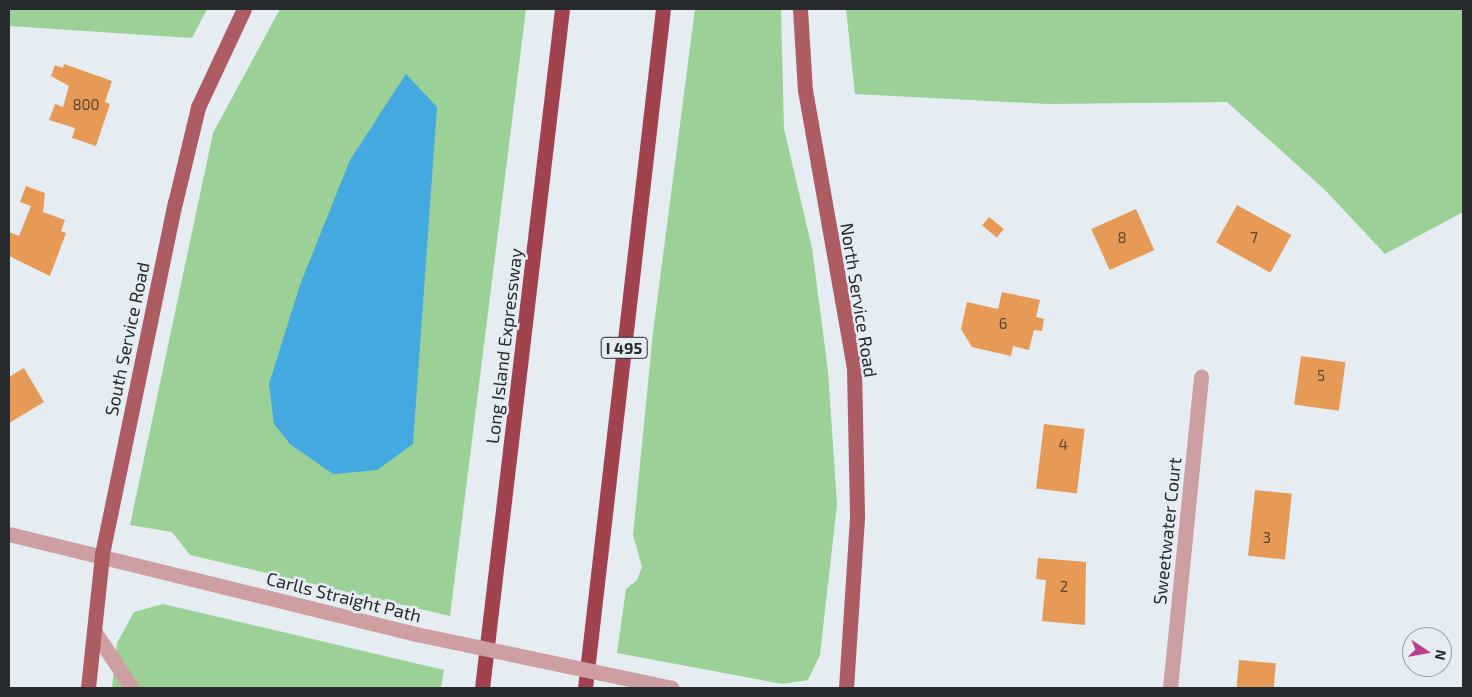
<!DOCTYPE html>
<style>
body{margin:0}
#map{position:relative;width:1472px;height:697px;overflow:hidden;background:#e5ecf2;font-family:"Exo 2",sans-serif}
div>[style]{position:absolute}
.green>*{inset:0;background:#9bd196}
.water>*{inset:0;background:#44a8e1}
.building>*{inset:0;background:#e79a56;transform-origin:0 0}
.minor>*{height:15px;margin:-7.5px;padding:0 7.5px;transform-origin:7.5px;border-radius:7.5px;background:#ce9fa1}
.major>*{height:15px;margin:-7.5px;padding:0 7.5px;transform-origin:7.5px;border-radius:7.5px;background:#ae5c63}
.highway>*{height:15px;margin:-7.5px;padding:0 7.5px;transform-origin:7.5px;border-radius:7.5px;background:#a0434e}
.minor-bridge>*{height:15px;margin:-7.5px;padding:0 7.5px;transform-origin:7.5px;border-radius:7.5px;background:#ce9fa1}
span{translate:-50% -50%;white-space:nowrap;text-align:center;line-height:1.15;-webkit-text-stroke:5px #e5ecf2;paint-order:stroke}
.number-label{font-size:15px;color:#584737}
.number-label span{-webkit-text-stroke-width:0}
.shield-label span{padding:1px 4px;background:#e5ecf2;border:1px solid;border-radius:4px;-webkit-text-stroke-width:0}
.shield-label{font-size:16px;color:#282b2d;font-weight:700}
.street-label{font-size:18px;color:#282b2d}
.frame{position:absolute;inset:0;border:10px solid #282b2d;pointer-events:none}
.north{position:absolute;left:1402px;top:627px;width:50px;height:50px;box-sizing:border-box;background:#e5ecf2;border:1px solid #999fa3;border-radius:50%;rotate:102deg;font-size:14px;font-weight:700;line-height:20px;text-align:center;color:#282b2d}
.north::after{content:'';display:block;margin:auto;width:18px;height:22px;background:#ba3f91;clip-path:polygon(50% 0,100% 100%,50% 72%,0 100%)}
</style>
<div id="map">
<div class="green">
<div style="clip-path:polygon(9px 9px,207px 9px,192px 38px,9px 26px)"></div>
<div style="clip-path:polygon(280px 9px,526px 9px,450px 616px,190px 555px,172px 532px,130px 525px,213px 133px)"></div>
<div style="clip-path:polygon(695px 9px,781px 9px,784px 129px,812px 248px,828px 371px,837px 504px,820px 655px,808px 680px,782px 684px,617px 653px,626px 589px,637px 580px,642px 567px,633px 535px,653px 333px)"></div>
<div style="clip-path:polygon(846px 9px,1463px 9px,1463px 212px,1385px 254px,1325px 190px,1227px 102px,1048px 104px,855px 94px)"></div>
<div style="clip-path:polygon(163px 604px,444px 670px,441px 688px,112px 688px,117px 643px,134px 612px)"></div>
</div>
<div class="water">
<div style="clip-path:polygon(406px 74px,437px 107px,413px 444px,377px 470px,333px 474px,290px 444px,274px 424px,269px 384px,300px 285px,350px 160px)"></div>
</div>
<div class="building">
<div style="clip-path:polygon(64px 64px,112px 81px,105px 102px,110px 104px,96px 146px,72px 138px,75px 128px,49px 120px,55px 104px,63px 107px,69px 86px,51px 76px,55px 65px,63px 68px)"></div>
<div style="clip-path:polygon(26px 186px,45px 193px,43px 212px,65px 220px,61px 231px,66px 233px,50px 276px,9px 256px,9px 232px,19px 236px,31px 206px,20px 202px)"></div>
<div style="left:1237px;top:205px;width:62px;height:43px;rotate:29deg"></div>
<div style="left:1136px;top:209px;width:45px;height:49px;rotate:66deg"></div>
<div style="left:989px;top:217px;width:19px;height:11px;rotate:39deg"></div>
<div style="clip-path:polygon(1002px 292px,1040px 300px,1036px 317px,1044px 319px,1042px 331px,1034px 330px,1029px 350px,1013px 346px,1011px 356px,972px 347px,961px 329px,967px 302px,998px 309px)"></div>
<div style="left:1301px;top:356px;width:45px;height:49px;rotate:8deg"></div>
<div style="clip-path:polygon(24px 368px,44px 402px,9px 423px,9px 377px)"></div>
<div style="left:1044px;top:424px;width:41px;height:65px;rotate:7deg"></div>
<div style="left:1255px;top:490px;width:37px;height:66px;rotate:6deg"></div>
<div style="clip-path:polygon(1038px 558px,1086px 562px,1085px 625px,1042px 621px,1046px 580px,1036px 579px)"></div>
<div style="left:1239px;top:660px;width:37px;height:28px;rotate:5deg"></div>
</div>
<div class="minor">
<div style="left:9px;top:534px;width:419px;rotate:13.8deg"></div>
<div style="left:94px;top:631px;width:69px;rotate:56.3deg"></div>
<div style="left:653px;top:684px;width:19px;rotate:12deg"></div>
<div style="left:1170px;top:688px;width:313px;rotate:-84.3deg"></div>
</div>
<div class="major">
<div style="left:800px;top:9px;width:81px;rotate:86.5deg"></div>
<div style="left:805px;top:90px;width:283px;rotate:80deg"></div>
<div style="left:854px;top:369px;width:149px;rotate:88.8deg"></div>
<div style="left:857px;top:518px;width:170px;rotate:93.7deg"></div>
<div style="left:88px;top:688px;width:135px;rotate:-84deg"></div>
<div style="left:102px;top:554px;width:359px;rotate:-78.3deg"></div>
<div style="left:175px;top:203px;width:99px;rotate:-76.5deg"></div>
<div style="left:198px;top:107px;width:108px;rotate:-64.9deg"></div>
</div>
<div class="highway">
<div style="left:482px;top:688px;width:684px;rotate:-83.28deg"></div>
<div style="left:585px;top:688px;width:683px;rotate:-83.45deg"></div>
</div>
<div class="minor-bridge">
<div style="left:416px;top:634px;width:242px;rotate:11.9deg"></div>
</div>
<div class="number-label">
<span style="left:86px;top:105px">800</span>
<span style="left:1122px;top:238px">8</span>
<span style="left:1254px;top:238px">7</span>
<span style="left:1003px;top:324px">6</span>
<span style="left:1321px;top:376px">5</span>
<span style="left:1063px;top:445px">4</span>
<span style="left:1267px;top:538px">3</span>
<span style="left:1064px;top:587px">2</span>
</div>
<div class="shield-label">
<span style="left:624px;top:348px">I 495</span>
</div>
<div class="street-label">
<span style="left:859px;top:300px;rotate:81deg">North Service Road</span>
<span style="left:127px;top:339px;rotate:-78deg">South Service Road</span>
<span style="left:504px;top:346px;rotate:-83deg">Long Island Expressway</span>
<span style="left:1167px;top:531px;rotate:-84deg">Sweetwater Court</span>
<span style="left:344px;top:597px;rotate:14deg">Carlls Straight Path</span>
</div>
<div class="frame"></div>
<div class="north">N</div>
</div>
